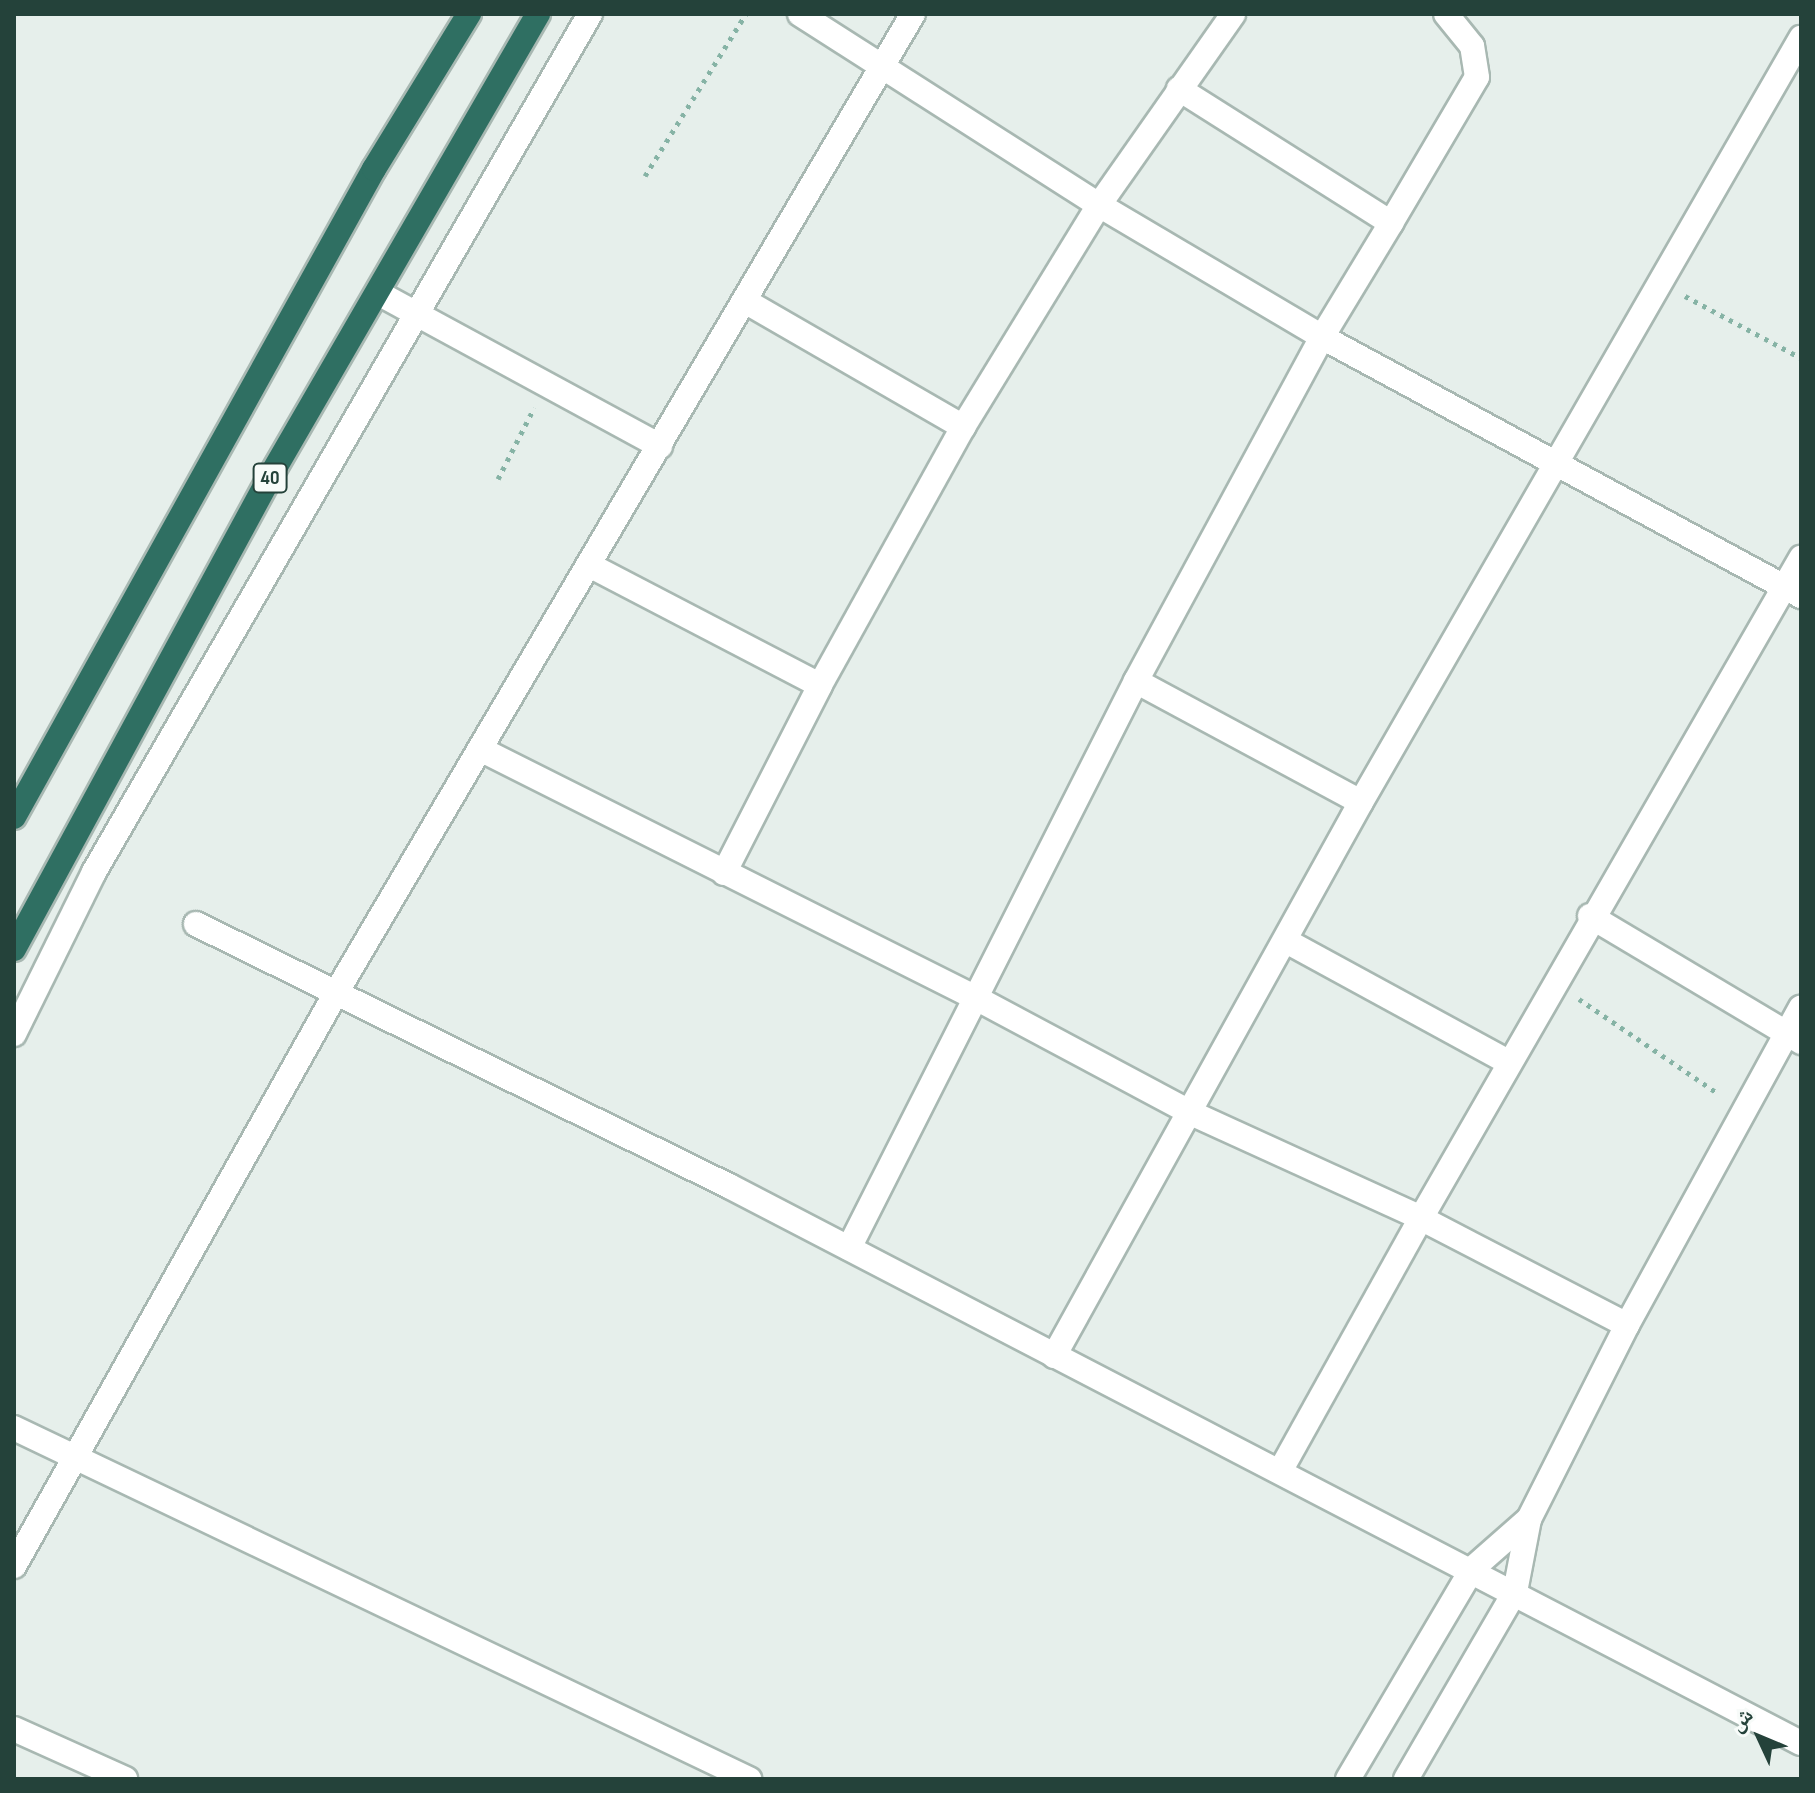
<!DOCTYPE html>
<meta charset="utf-8">
<style>
body{margin:0}
#map{position:relative;width:1815px;height:1793px;overflow:hidden;background:#e6efeb;font-family:"Sofia Sans Condensed","Noto Naskh Arabic",sans-serif}
div>[style]{position:absolute}
.path>*{height:5px;margin-top:-2.5px;transform-origin:0;background:repeating-linear-gradient(90deg,#86b3a5 0 4px,transparent 0 10px)}
.roads{filter:drop-shadow(2px 0 #a8b8b2) drop-shadow(-2px 0 #a8b8b2) drop-shadow(0 2px #a8b8b2) drop-shadow(0 -2px #a8b8b2)}
.minor>*{height:24px;margin:-12px;padding:0 12px;transform-origin:12px;border-radius:12px;background:#fff}
.highway>*{height:24px;margin:-12px;padding:0 12px;transform-origin:12px;border-radius:12px;background:#2f6f62}
span{translate:-50% -50%;white-space:nowrap;text-align:center;line-height:1.15;-webkit-text-stroke:6px #f7fbf9;paint-order:stroke}
.shield-label span{padding:2px 6px;background:#f7fbf9;border:2px solid;border-radius:6px;-webkit-text-stroke-width:0}
.shield-label{font-size:20px;color:#24423a;font-weight:700}
.frame{position:absolute;inset:0;border:16px solid #24423a;pointer-events:none}
.north{position:absolute;left:1719px;top:1697px;width:80px;height:80px;-webkit-text-stroke:6px #f7fbf9;paint-order:stroke;rotate:314deg;font-size:22px;font-weight:700;line-height:32px;text-align:center;color:#24423a}
.north::after{content:'';display:block;margin:auto;width:28px;height:36px;background:#24423a;clip-path:polygon(50% 0,100% 100%,50% 72%,0 100%)}
</style>
<div id="map">
<div class="path">
<div style="left:645px;top:176px;width:191px;rotate:-58.1deg"></div>
<div style="left:1685px;top:296px;width:132px;rotate:28.1deg"></div>
<div style="left:498px;top:479px;width:80px;rotate:-63.1deg"></div>
<div style="left:1579px;top:999px;width:169px;rotate:34.2deg"></div>
</div>
<div class="roads">
<div class="minor">
<div style="left:800px;top:14px;width:355px;rotate:32.6deg"></div>
<div style="left:1099px;top:205px;width:259px;rotate:30.6deg"></div>
<div style="left:1322px;top:337px;width:545px;rotate:28.4deg"></div>
<div style="left:1391px;top:223px;width:169px;rotate:-59.5deg"></div>
<div style="left:1477px;top:77px;width:31px;rotate:-99deg"></div>
<div style="left:1472px;top:46px;width:41px;rotate:-129.1deg"></div>
<div style="left:378px;top:293px;width:321px;rotate:28.5deg"></div>
<div style="left:745px;top:301px;width:252px;rotate:30deg"></div>
<div style="left:589px;top:565px;width:260px;rotate:27.5deg"></div>
<div style="left:820px;top:685px;width:295px;rotate:-61deg"></div>
<div style="left:963px;top:427px;width:260px;rotate:-58.5deg"></div>
<div style="left:1099px;top:205px;width:233px;rotate:-54.9deg"></div>
<div style="left:1136px;top:681px;width:255px;rotate:28.3deg"></div>
<div style="left:480px;top:749px;width:555px;rotate:26.66deg"></div>
<div style="left:976px;top:998px;width:244px;rotate:28.1deg"></div>
<div style="left:1191px;top:1113px;width:253px;rotate:24.5deg"></div>
<div style="left:1421px;top:1218px;width:290px;rotate:119.1deg"></div>
<div style="left:724px;top:873px;width:211px;rotate:-62.9deg"></div>
<div style="left:1590px;top:916px;width:246px;rotate:30.8deg"></div>
<div style="left:196px;top:924px;width:594px;rotate:26.18deg"></div>
<div style="left:729px;top:1186px;width:1208px;rotate:27.46deg"></div>
<div style="left:1288px;top:942px;width:251px;rotate:28.6deg"></div>
<div style="left:14px;top:1034px;width:181px;rotate:-63.7deg"></div>
<div style="left:94px;top:872px;width:991px;rotate:-59.97deg"></div>
<div style="left:849px;top:1248px;width:635px;rotate:-63.15deg"></div>
<div style="left:1136px;top:681px;width:391px;rotate:-61.6deg"></div>
<div style="left:1322px;top:337px;width:133px;rotate:-58.8deg"></div>
<div style="left:1391px;top:223px;width:251px;rotate:-147.7deg"></div>
<div style="left:1627px;top:1325px;width:232px;rotate:-152.6deg"></div>
<div style="left:1421px;top:1218px;width:762px;rotate:-60.07deg"></div>
<div style="left:1054px;top:1356px;width:633px;rotate:-61.01deg"></div>
<div style="left:1361px;top:802px;width:882px;rotate:-60.06deg"></div>
<div style="left:14px;top:1428px;width:815px;rotate:25.53deg"></div>
<div style="left:14px;top:1566px;width:657px;rotate:-60.67deg"></div>
<div style="left:336px;top:993px;width:1136px;rotate:-59.49deg"></div>
<div style="left:14px;top:1729px;width:122px;rotate:24.2deg"></div>
<div style="left:1348px;top:1779px;width:244px;rotate:-59.4deg"></div>
<div style="left:1472px;top:1569px;width:76px;rotate:-41.3deg"></div>
<div style="left:1406px;top:1779px;width:216px;rotate:-59.8deg"></div>
<div style="left:1515px;top:1592px;width:74px;rotate:-79.1deg"></div>
<div style="left:1529px;top:1519px;width:217px;rotate:-63.2deg"></div>
<div style="left:1627px;top:1325px;width:362px;rotate:-61.3deg"></div>
</div>
<div class="highway">
<div style="left:14px;top:817px;width:741px;rotate:-60.95deg"></div>
<div style="left:374px;top:169px;width:182px;rotate:-58.5deg"></div>
<div style="left:14px;top:949px;width:539px;rotate:-61.53deg"></div>
<div style="left:271px;top:475px;width:533px;rotate:-59.92deg"></div>
</div>
</div>
<div class="shield-label">
<span style="left:270px;top:478px">40</span>
</div>
<div class="frame"></div>
<div class="north">ش</div>
</div>
